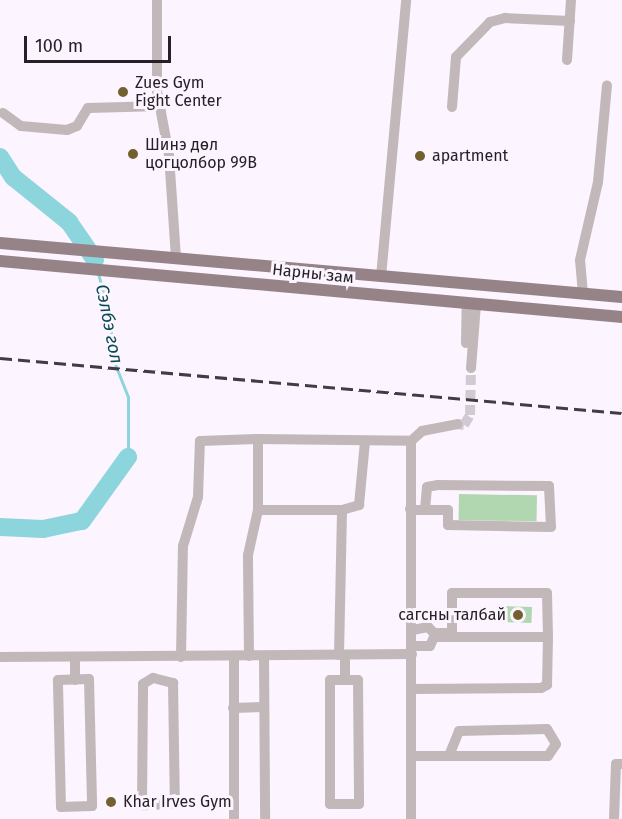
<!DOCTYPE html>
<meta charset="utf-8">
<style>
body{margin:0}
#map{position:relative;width:622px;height:819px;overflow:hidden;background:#fcf4fe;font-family:"Fira Sans",sans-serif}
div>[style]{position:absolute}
.green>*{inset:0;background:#b0d7b0;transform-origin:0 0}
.stream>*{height:3px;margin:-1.5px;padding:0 1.5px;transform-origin:1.5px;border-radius:1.5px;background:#8cd5dd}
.river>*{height:18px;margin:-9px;padding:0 9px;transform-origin:9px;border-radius:9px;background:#8cd5dd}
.minor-tunnel>*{height:10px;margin-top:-5px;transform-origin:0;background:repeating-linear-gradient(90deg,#d1cad3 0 10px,transparent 0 15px)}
.minor>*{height:10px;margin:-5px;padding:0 5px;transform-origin:5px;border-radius:5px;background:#c2b8ba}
.major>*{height:12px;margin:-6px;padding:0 6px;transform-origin:6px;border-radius:6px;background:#958387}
.rail>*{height:3px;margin-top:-1.5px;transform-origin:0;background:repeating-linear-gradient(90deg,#423d43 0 12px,transparent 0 18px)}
.dots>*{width:16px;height:16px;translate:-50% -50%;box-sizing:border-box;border:3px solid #fcf4fe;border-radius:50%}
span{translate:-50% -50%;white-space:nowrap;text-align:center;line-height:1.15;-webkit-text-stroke:6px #fcf4fe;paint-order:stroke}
.poi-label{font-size:16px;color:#262127}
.left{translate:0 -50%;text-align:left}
.right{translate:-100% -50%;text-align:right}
.street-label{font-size:16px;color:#262127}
.water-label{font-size:18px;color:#064b51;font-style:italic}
.scale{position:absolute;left:24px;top:36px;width:147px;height:27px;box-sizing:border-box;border:3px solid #262127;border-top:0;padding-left:8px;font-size:18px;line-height:21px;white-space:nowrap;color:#262127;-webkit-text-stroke:4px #fcf4fe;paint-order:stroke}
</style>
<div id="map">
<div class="green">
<div style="left:459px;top:494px;width:78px;height:26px;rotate:1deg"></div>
<div style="left:504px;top:606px;width:28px;height:16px;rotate:2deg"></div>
</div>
<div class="stream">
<div style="left:98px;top:273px;width:52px;rotate:75.4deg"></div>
<div style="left:111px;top:323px;width:31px;rotate:90deg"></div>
<div style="left:111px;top:354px;width:46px;rotate:68.4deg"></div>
<div style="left:128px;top:397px;width:60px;rotate:90deg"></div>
</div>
<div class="river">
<div style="left:0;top:157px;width:24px;rotate:57deg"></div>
<div style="left:13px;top:177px;width:72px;rotate:38.8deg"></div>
<div style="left:69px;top:222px;width:46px;rotate:55.6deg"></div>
<div style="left:0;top:527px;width:43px;rotate:2.7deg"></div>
<div style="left:43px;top:529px;width:40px;rotate:-12deg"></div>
<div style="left:82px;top:521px;width:79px;rotate:-54.3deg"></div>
</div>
<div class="minor-tunnel">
<div style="left:457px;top:424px;width:7px;rotate:8deg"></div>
<div style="left:464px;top:425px;width:12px;rotate:-59deg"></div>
<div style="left:470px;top:415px;width:47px;rotate:-88.8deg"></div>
</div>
<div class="minor">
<div style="left:157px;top:0;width:91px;rotate:90deg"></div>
<div style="left:157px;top:91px;width:65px;rotate:79.4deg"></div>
<div style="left:169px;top:155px;width:102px;rotate:86.1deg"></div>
<div style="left:567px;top:60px;width:60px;rotate:-86.2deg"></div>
<div style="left:452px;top:107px;width:50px;rotate:-85.4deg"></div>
<div style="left:456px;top:57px;width:49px;rotate:-45.8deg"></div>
<div style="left:490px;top:22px;width:16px;rotate:-15deg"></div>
<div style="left:505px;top:18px;width:65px;rotate:2.6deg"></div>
<div style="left:3px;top:113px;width:22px;rotate:36deg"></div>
<div style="left:21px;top:126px;width:46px;rotate:5deg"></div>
<div style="left:67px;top:130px;width:11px;rotate:-22deg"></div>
<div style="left:77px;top:126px;width:21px;rotate:-59deg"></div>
<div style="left:88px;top:108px;width:74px;rotate:-1.5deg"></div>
<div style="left:381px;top:277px;width:278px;rotate:-84.8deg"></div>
<div style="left:583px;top:294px;width:34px;rotate:-95deg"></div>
<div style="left:580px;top:260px;width:80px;rotate:-77deg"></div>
<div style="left:598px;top:182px;width:97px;rotate:-84.7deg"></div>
<div style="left:466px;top:343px;width:39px;rotate:-89deg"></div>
<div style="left:471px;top:368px;width:63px;rotate:-85.5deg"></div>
<div style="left:410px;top:509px;width:6px;rotate:9deg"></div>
<div style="left:416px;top:510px;width:32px"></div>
<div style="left:448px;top:510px;width:15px;rotate:90deg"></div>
<div style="left:448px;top:525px;width:103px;rotate:1.1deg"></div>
<div style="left:551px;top:527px;width:41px;rotate:-92.8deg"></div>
<div style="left:549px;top:486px;width:111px;rotate:-179.5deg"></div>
<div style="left:438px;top:485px;width:11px;rotate:170deg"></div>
<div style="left:427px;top:487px;width:23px;rotate:95deg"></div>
<div style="left:258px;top:510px;width:84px"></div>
<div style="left:342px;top:510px;width:18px;rotate:-16deg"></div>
<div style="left:359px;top:505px;width:64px;rotate:-84.6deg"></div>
<div style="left:412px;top:646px;width:18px"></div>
<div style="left:430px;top:646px;width:10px;rotate:-66deg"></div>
<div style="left:434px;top:637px;width:114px"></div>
<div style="left:548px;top:637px;width:44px;rotate:-91.3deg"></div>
<div style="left:547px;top:593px;width:95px;rotate:180deg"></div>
<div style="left:452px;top:593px;width:40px;rotate:90deg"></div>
<div style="left:452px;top:633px;width:18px;rotate:180deg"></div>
<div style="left:434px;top:633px;width:8px;rotate:-135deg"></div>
<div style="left:428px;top:627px;width:16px;rotate:169deg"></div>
<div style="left:339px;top:655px;width:145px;rotate:-88.8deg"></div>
<div style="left:249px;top:656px;width:101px;rotate:-90.6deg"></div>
<div style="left:248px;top:555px;width:46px;rotate:-77.5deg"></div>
<div style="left:258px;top:510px;width:71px;rotate:-90deg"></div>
<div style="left:258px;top:439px;width:153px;rotate:0.7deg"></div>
<div style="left:264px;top:656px;width:163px;rotate:89.6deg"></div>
<div style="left:0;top:657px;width:412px;rotate:-0.4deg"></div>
<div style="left:75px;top:657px;width:23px;rotate:90deg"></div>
<div style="left:181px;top:657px;width:111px;rotate:-89deg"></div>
<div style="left:183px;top:546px;width:51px;rotate:-73deg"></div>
<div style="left:198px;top:497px;width:56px;rotate:-88deg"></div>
<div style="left:200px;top:441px;width:58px;rotate:-2deg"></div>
<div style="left:234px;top:657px;width:162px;rotate:90deg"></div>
<div style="left:153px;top:678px;width:21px;rotate:14deg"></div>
<div style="left:173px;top:683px;width:121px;rotate:89.1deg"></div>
<div style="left:175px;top:804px;width:33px;rotate:178deg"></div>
<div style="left:142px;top:805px;width:121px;rotate:-89.5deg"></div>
<div style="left:143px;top:684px;width:12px;rotate:-31deg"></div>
<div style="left:89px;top:679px;width:127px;rotate:88.6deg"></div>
<div style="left:92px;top:806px;width:31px;rotate:178deg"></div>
<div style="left:61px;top:807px;width:127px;rotate:-91.4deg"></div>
<div style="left:58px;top:680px;width:31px;rotate:-2deg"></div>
<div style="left:330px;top:680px;width:28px"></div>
<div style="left:358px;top:680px;width:124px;rotate:89.5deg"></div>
<div style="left:359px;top:804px;width:29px;rotate:180deg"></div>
<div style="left:330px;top:804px;width:124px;rotate:-90deg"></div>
<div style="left:345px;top:680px;width:25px;rotate:-90deg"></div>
<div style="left:412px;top:689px;width:129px;rotate:-0.4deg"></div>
<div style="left:541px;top:688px;width:7px;rotate:-27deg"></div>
<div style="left:547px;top:685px;width:48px;rotate:-88.8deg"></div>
<div style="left:233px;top:708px;width:31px;rotate:-2deg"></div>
<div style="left:412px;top:756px;width:136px"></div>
<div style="left:548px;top:756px;width:14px;rotate:-56deg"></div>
<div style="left:556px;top:744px;width:17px;rotate:-121deg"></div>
<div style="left:547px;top:729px;width:88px;rotate:178.7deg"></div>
<div style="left:459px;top:731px;width:27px;rotate:112deg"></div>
<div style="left:411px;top:819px;width:378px;rotate:-90deg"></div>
<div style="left:411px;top:441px;width:15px;rotate:-42deg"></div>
<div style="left:422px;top:431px;width:36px;rotate:-11deg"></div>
<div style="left:614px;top:819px;width:55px;rotate:-87.9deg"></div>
<div style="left:616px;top:764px;width:6px"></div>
</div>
<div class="major">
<div style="left:0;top:243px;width:624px;rotate:4.96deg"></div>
<div style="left:0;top:261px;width:625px;rotate:5.14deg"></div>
</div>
<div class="rail">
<div style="left:0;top:358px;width:624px;rotate:5.05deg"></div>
</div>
<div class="dots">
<div style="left:123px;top:92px;background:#72612f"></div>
<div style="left:133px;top:154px;background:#72612f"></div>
<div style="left:420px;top:156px;background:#72612f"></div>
<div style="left:518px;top:615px;background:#72612f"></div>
<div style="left:111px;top:802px;background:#72612f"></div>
</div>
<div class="poi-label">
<span class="left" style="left:135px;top:92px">Zues Gym<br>Fight Center</span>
<span class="left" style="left:145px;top:154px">Шинэ дөл<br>цогцолбор 99В</span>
<span class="left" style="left:432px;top:156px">apartment</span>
<span class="right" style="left:506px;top:615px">сагсны талбай</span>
<span class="left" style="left:123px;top:802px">Khar Irves Gym</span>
</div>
<div class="street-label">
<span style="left:313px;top:274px;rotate:6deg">Нарны зам</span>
</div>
<div class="water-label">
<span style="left:109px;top:324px;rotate:79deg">Сэлбэ гол</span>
</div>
<div class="scale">100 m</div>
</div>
